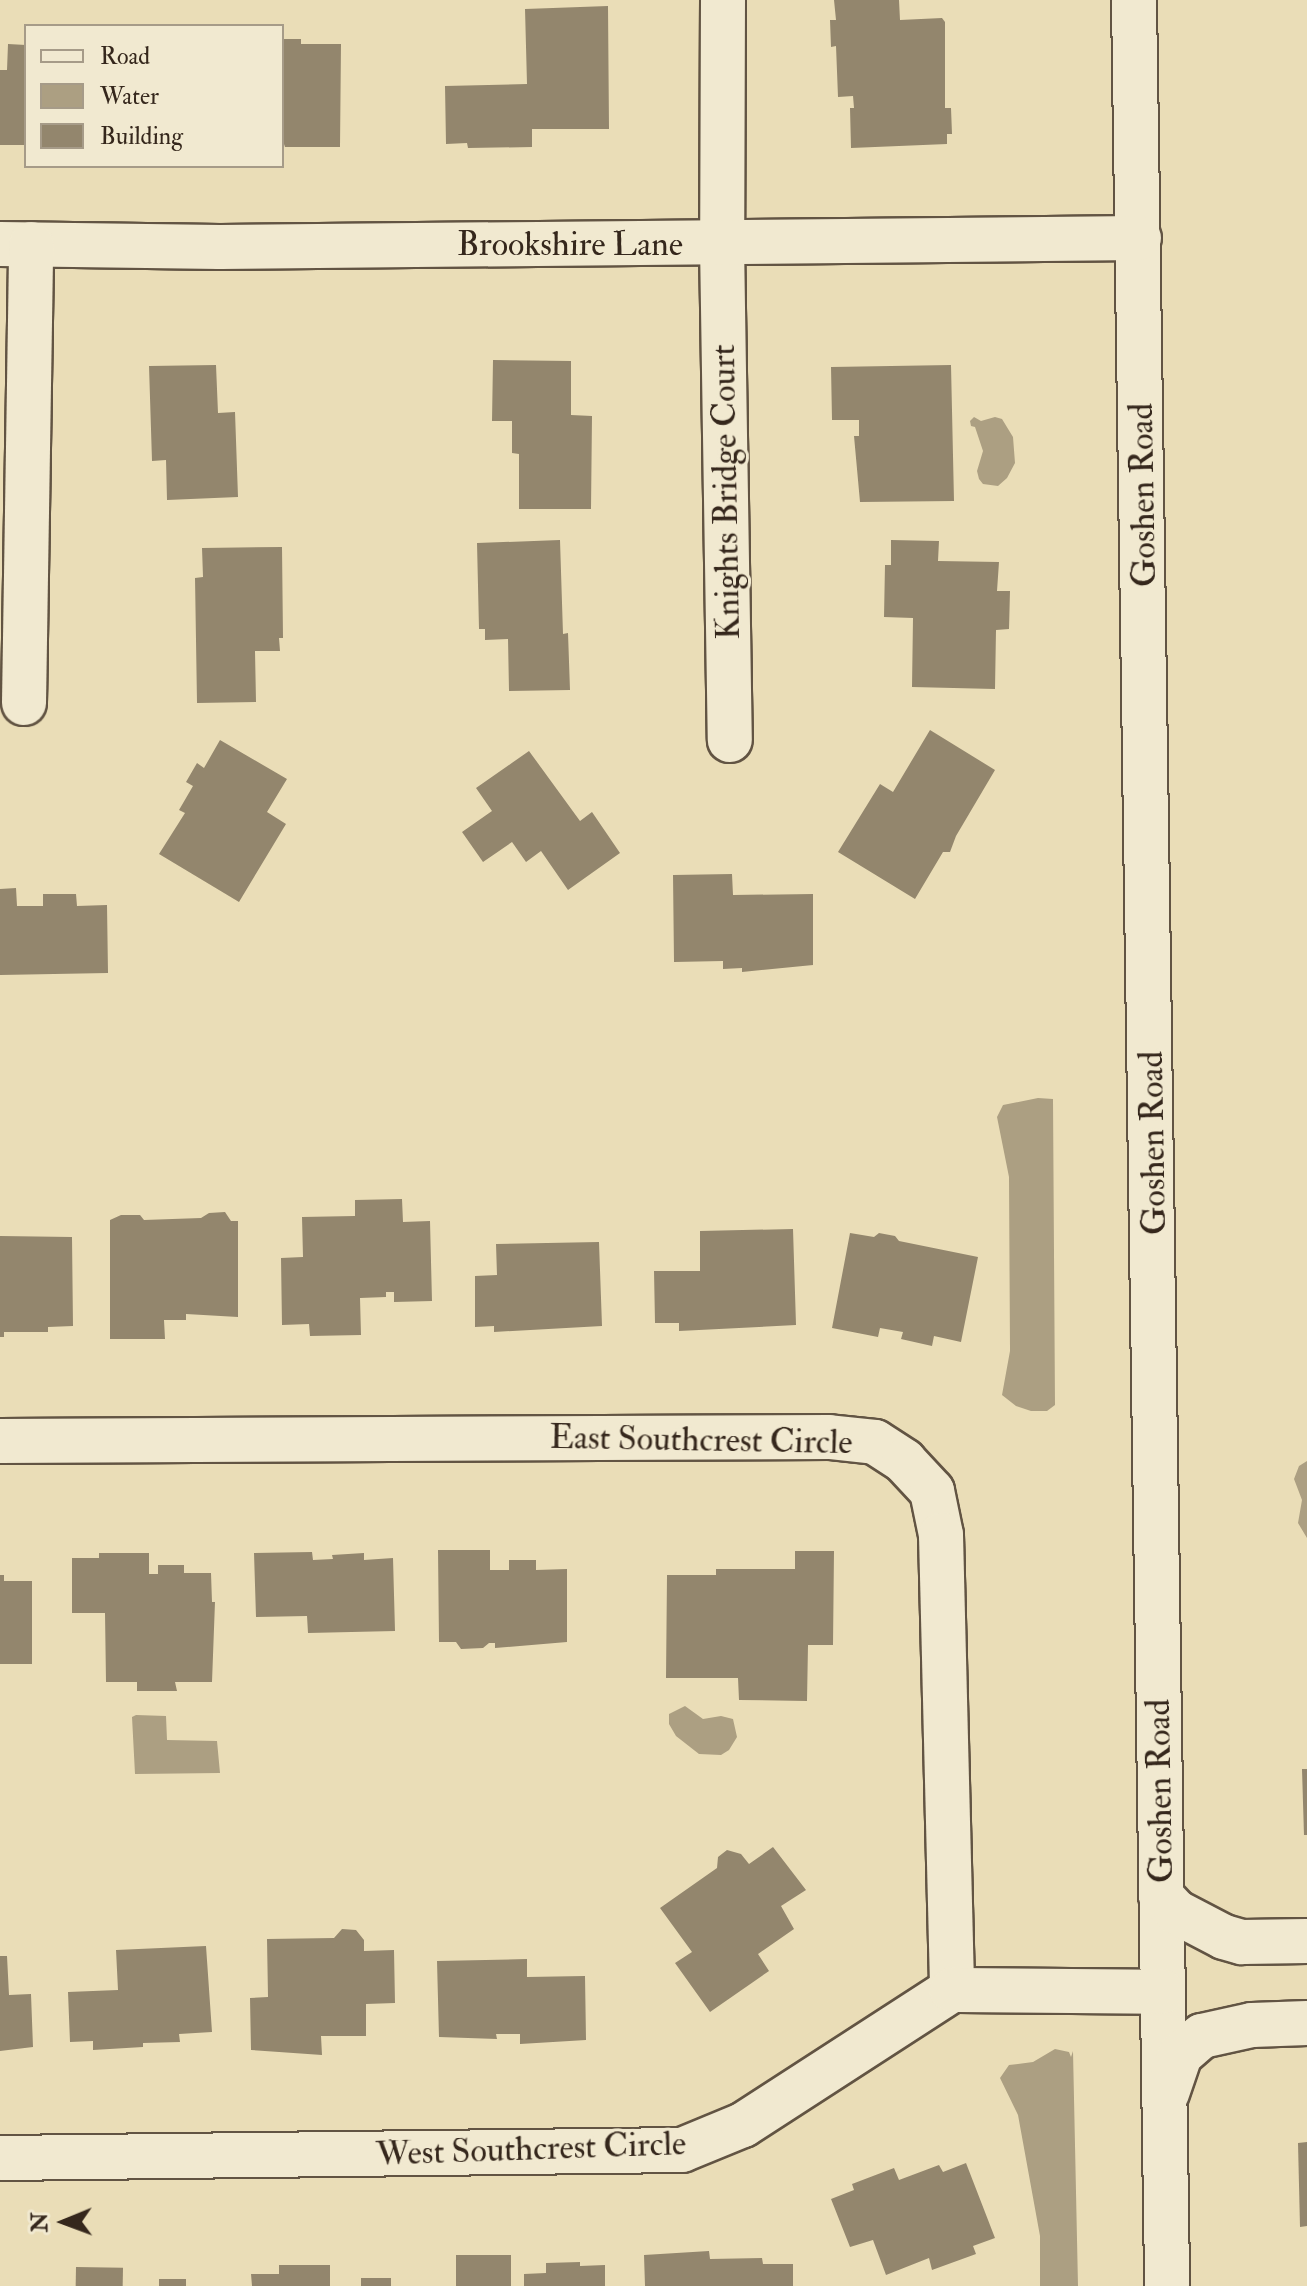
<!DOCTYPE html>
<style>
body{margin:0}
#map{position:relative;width:1307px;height:2286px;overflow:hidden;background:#eaddb7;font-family:"IM FELL Double Pica",serif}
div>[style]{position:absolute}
.water>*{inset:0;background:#ac9f82}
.building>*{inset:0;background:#93866d;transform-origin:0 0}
.roads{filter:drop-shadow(2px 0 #625443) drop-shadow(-2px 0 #625443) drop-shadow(0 2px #625443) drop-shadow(0 -2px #625443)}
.minor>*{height:44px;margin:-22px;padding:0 22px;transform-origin:22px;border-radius:22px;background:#f1e9d0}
span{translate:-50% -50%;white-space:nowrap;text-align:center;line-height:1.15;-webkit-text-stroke:6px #f1e9d0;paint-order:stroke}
.street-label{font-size:34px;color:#35271c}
.legend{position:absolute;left:24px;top:24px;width:260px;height:144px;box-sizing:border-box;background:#f1e9d0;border:2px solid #a69b88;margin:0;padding:10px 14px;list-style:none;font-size:24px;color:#35271c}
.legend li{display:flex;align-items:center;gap:16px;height:40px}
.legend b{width:40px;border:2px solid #a69b88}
.north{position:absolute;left:24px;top:2182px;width:80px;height:80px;-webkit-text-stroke:6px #f1e9d0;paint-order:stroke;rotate:269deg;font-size:22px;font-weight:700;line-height:32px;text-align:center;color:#35271c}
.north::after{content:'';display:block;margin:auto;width:28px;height:36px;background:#35271c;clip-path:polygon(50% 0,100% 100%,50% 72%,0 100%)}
</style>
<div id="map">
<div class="water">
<div style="clip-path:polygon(974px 417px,981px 421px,995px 417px,1002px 419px,1013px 437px,1015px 463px,1007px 478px,998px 486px,983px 484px,979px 479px,977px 471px,983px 451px,975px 427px,971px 426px,970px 421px)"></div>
<div style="clip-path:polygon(1038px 1098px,1053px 1099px,1055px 1405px,1047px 1411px,1031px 1411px,1016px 1406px,1002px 1395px,1010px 1351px,1009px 1177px,997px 1117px,1003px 1105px)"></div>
<div style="clip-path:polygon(1307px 1461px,1307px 1538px,1298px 1523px,1302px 1500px,1294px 1479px,1299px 1466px)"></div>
<div style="clip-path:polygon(685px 1706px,703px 1719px,721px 1716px,733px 1719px,737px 1737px,729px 1750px,721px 1755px,699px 1754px,676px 1736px,669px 1724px,669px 1714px)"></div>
<div style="clip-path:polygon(136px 1715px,166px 1716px,167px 1740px,217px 1741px,220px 1773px,135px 1774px,132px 1717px)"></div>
<div style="clip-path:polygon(1055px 2049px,1069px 2052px,1071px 2057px,1073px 2051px,1078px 2286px,1040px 2286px,1040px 2236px,1018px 2115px,1000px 2078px,1009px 2065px,1033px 2062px)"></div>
</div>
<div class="building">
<div style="clip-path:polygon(834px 0,899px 0,900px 20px,942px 18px,945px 22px,945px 108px,951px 108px,952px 134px,947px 134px,947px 144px,851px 148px,850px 108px,854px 108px,853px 96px,838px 97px,836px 46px,831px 47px,830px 20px,836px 20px)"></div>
<div style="clip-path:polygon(608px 6px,609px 129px,532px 129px,532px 147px,468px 148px,467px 143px,446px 144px,445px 86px,527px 84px,525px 9px)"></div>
<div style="clip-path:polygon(282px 39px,301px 39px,301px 44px,341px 44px,340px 147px,285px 147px,282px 138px)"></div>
<div style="clip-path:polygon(8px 44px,26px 45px,26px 145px,0 145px,0 70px,7px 70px)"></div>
<div style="clip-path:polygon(493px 360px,571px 361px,571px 415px,592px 416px,591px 509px,519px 509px,519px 454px,512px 453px,512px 421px,492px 421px)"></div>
<div style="clip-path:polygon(216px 365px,218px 413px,235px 412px,238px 497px,167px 500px,166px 460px,152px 461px,149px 366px)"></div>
<div style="clip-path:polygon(951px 365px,954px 501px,860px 502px,854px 436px,859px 436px,859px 420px,832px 420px,831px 367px)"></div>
<div style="clip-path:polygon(560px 540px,563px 634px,568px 633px,570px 690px,509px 691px,508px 639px,485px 640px,485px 629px,479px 629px,477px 543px)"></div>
<div style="clip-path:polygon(891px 540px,939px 541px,938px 561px,999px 562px,997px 591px,1010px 591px,1009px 629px,996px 630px,995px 689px,912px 687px,913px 618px,884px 617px,885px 565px,891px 565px)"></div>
<div style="clip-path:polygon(282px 547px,283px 638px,279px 638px,280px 651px,255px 651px,256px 702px,197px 703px,195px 578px,203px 577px,202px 548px)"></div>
<div style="clip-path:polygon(930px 730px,995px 770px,956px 836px,950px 852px,943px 852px,915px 899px,838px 852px,880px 784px,893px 792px)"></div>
<div style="clip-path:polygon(220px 740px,287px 779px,267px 812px,286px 824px,239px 902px,159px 854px,185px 813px,179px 810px,193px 786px,186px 782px,197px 763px,204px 768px)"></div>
<div style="clip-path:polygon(529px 751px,580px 821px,592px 812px,620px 853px,568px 890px,541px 851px,526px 862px,512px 842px,483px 862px,462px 832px,492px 811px,476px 788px)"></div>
<div style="clip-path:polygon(732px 874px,733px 895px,813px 894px,813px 965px,742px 972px,742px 968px,723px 969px,723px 961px,674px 962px,673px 875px)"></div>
<div style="clip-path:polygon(16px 888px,17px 906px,43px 906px,43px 894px,76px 894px,77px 906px,107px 905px,108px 973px,0 975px,0 889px)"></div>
<div style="clip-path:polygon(402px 1199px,403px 1222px,430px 1221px,432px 1301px,394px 1302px,394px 1292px,386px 1292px,386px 1297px,360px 1298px,361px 1335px,310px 1336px,309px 1324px,282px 1325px,281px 1258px,303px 1257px,302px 1217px,355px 1216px,355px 1200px)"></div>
<div style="clip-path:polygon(225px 1212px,231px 1221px,238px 1221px,238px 1317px,186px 1314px,186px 1320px,164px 1320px,165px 1339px,110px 1339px,110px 1220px,121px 1215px,140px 1215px,144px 1220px,201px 1218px,209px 1213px)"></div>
<div style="clip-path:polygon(793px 1229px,796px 1325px,679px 1331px,679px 1323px,655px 1323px,654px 1271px,700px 1271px,700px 1231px)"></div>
<div style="clip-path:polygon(850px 1233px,874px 1237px,879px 1233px,895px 1236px,899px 1241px,978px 1257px,961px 1342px,934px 1336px,932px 1346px,901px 1339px,903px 1332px,880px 1328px,878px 1337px,832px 1328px)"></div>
<div style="clip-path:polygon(0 1236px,72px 1237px,73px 1326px,48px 1327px,48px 1332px,4px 1332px,4px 1337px,0 1337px)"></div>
<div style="clip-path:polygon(599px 1242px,602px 1326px,494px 1332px,494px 1326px,475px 1327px,475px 1276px,497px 1275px,496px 1244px)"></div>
<div style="clip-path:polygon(438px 1550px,490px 1550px,490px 1570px,509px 1570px,509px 1560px,536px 1560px,536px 1570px,567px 1569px,567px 1642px,495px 1648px,495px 1643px,489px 1643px,483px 1648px,461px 1649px,456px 1642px,439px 1642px)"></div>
<div style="clip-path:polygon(795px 1551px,834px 1551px,833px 1645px,808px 1645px,807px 1701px,739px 1700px,738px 1678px,666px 1678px,667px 1575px,716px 1575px,716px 1569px,795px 1569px)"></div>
<div style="clip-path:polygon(312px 1552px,313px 1560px,333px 1559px,332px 1555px,364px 1553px,364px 1560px,393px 1558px,395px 1631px,308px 1633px,307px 1616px,256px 1617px,254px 1553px)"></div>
<div style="clip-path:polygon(99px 1553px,149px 1553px,149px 1574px,158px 1574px,158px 1565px,184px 1565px,184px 1573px,211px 1573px,212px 1602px,215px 1602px,212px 1682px,175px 1682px,177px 1691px,137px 1691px,137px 1682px,106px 1682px,105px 1613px,72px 1613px,72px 1558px,99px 1558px)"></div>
<div style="clip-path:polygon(0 1575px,4px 1575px,4px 1581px,32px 1581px,32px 1664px,0 1664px)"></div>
<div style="clip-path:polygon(1302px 1769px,1307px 1769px,1307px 1835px,1304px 1835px)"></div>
<div style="clip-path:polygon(773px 1847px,806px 1890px,781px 1906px,794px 1929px,758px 1954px,769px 1971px,710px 2012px,675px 1963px,692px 1952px,660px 1908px,717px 1868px,718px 1857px,727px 1850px,741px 1854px,749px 1864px)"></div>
<div style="clip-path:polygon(342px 1929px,356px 1930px,364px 1940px,364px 1951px,394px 1950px,395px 2003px,366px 2004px,366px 2036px,321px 2036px,322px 2055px,251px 2050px,250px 1998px,268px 1997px,267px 1939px,334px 1938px)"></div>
<div style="clip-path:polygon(206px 1946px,212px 2032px,179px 2034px,180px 2042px,143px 2043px,143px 2047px,93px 2050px,93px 2041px,70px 2042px,68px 1992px,118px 1990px,116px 1950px)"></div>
<div style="clip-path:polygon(0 1956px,7px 1956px,9px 1995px,31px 1994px,33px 2047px,0 2051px)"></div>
<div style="clip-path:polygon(527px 1959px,527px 1977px,585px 1976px,586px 2040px,520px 2044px,520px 2034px,496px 2034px,497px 2039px,439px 2037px,437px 1961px)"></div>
<div style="clip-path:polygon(1307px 2142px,1307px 2226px,1300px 2227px,1298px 2143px)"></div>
<div style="clip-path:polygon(966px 2163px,995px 2238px,973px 2246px,976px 2254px,932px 2270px,929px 2258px,886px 2275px,873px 2240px,850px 2247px,831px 2199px,854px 2190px,852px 2184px,894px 2168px,899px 2180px,939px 2165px,943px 2172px)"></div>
<div style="clip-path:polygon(709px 2251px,710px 2259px,762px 2258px,763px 2264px,793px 2264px,793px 2286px,645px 2286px,644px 2255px)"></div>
<div style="left:511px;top:2255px;width:31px;height:55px;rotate:90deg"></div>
<div style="clip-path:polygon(580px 2262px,580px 2266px,605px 2265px,605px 2286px,524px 2286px,524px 2274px,546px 2273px,546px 2263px)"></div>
<div style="clip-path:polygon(279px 2265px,330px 2265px,330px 2286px,252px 2286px,251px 2274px,279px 2274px)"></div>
<div style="left:76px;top:2267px;width:47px;height:19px;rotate:1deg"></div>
<div style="left:361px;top:2278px;width:30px;height:8px"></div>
<div style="left:159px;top:2279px;width:27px;height:7px"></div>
</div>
<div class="roads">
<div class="minor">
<div style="left:723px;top:0;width:244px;rotate:90.2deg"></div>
<div style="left:722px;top:244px;width:496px;rotate:89.1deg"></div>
<div style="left:1134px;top:0;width:2286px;rotate:89.17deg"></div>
<div style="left:0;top:244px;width:220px;rotate:0.8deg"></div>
<div style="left:220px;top:247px;width:919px;rotate:-0.56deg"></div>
<div style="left:24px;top:703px;width:459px;rotate:-89.1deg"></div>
<div style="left:0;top:1441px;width:829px;rotate:-0.28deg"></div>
<div style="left:829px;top:1437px;width:46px;rotate:6.2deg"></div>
<div style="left:875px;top:1442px;width:35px;rotate:33deg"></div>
<div style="left:904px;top:1461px;width:41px;rotate:47deg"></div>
<div style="left:932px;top:1491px;width:45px;rotate:78.4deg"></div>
<div style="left:941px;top:1535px;width:455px;rotate:88.6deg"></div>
<div style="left:1161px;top:1896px;width:22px;rotate:47deg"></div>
<div style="left:1176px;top:1912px;width:54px;rotate:27.5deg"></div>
<div style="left:1224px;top:1937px;width:19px;rotate:16deg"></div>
<div style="left:1242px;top:1942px;width:65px;rotate:-0.9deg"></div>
<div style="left:1167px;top:2093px;width:40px;rotate:-71.1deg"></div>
<div style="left:1180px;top:2055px;width:29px;rotate:-41deg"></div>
<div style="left:1202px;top:2036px;width:51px;rotate:-12.4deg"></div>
<div style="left:1252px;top:2025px;width:55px;rotate:-2.1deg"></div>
<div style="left:0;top:2158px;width:682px;rotate:-0.67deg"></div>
<div style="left:682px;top:2150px;width:66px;rotate:-22.3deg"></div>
<div style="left:743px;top:2125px;width:249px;rotate:-32.9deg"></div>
<div style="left:952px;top:1990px;width:210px;rotate:0.5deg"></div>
</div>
</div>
<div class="street-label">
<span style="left:570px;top:245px">Brookshire Lane</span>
<span style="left:726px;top:492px;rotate:-91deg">Knights Bridge Court</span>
<span style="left:1143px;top:495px;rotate:-91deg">Goshen Road</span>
<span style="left:1153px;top:1143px;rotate:-91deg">Goshen Road</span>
<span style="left:701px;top:1440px;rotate:1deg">East Southcrest Circle</span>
<span style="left:1160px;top:1791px;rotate:-91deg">Goshen Road</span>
<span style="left:531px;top:2149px;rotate:-2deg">West Southcrest Circle</span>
</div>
<ul class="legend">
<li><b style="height:10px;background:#f1e9d0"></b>Road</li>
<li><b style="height:22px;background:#ac9f82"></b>Water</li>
<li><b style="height:22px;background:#93866d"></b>Building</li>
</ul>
<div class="north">N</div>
</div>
